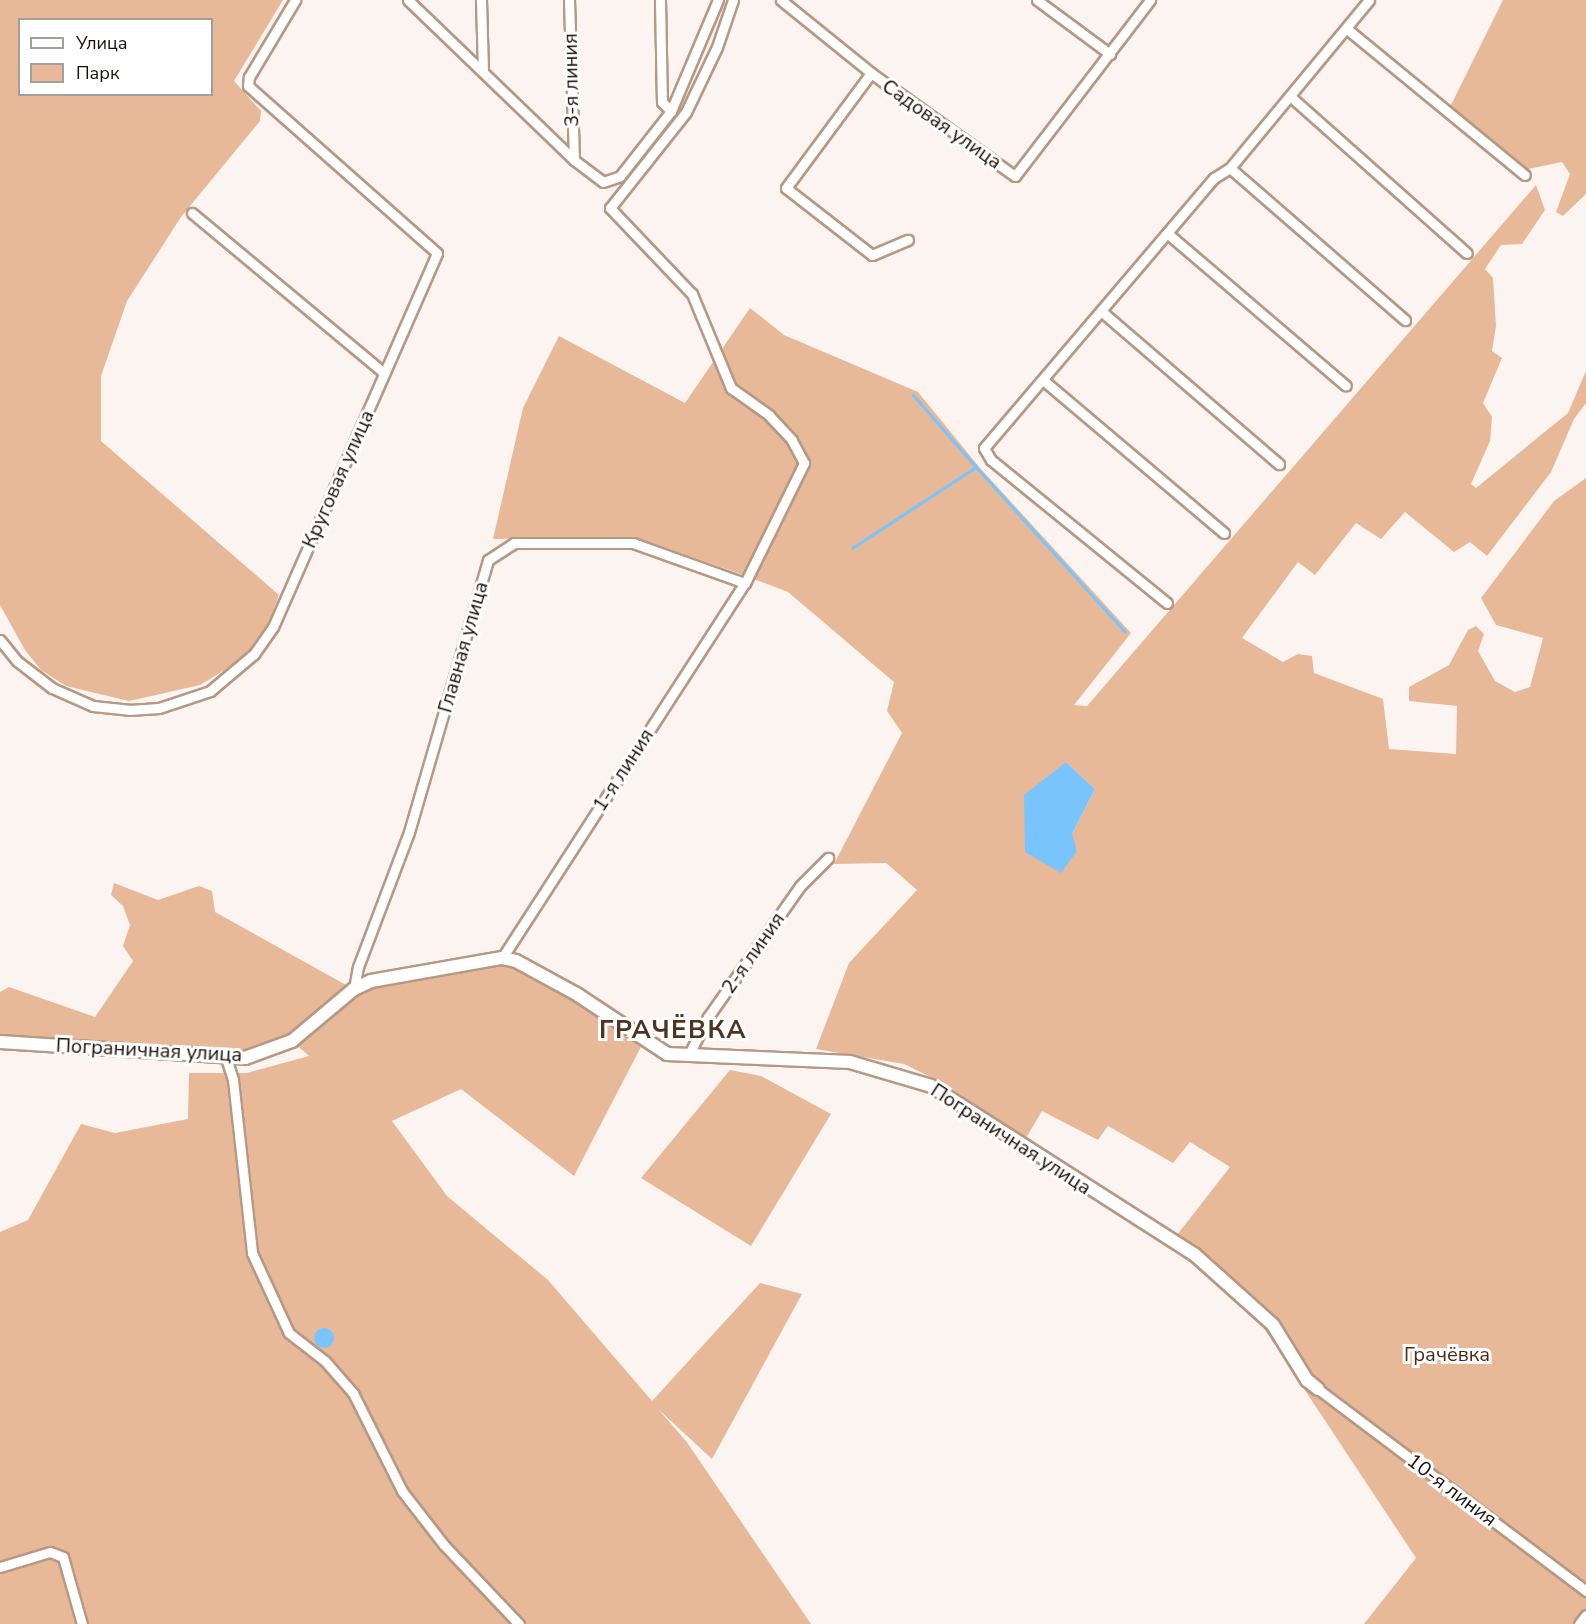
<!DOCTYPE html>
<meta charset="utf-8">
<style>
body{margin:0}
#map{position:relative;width:1586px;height:1624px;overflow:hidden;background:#fbf4f0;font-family:"Nunito Sans",sans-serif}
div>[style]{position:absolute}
.green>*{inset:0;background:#e7b999}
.water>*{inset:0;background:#79c4fd}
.round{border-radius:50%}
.stream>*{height:3px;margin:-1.5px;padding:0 1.5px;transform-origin:1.5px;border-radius:1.5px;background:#79c4fd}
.roads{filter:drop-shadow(2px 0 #b79883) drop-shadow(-2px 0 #b79883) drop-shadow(0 2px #b79883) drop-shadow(0 -2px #b79883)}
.minor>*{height:9px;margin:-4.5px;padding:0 4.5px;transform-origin:4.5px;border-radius:4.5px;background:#fff}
.tertiary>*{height:12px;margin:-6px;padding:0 6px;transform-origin:6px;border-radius:6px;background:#fff}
span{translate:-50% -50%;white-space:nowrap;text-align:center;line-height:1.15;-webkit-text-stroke:6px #fff;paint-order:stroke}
.street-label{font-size:20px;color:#1a0f08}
.park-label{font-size:20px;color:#492b15}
.district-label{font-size:26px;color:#4e3421;font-weight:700;letter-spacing:1.5px}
.legend{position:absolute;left:18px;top:18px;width:195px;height:78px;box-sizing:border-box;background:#fff;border:2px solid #a39f9c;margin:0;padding:8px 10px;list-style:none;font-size:18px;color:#1a0f08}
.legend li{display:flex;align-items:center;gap:12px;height:30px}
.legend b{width:30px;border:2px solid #a39f9c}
</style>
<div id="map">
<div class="green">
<div style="clip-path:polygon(evenodd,0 0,283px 0,234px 81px,261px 111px,260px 121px,181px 217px,127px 301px,101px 376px,101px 441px,279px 595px,268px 627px,246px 657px,200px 685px,129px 701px,66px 686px,41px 670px,25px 650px,0 605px,0 0,20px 20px,212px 20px,212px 94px,20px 94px,20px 20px)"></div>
<div style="clip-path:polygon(1503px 0,1586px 0,1586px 194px,1563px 216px,1556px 212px,1570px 174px,1562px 162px,1528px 169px,1450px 107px)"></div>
<div style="clip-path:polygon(evenodd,1536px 185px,1545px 210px,1522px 244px,1501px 245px,1485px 269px,1493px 278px,1496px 326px,1492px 351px,1502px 358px,1483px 403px,1492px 417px,1490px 441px,1471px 484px,1476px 488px,1568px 413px,1586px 371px,1586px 403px,1574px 419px,1551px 472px,1487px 556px,1470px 542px,1454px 552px,1405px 512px,1381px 539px,1356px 523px,1315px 575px,1298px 562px,1242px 638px,1283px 662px,1298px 654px,1312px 656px,1314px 673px,1383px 699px,1389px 749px,1456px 754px,1457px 706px,1409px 701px,1409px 687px,1449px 665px,1468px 630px,1476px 626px,1484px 634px,1478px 651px,1495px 681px,1515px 692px,1530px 687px,1543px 638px,1496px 625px,1481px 598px,1554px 501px,1586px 478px,1586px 1624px,1364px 1624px,1416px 1558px,1263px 1327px,1170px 1244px,1230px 1167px,1190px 1142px,1173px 1163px,1108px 1126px,1098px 1140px,1042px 1111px,1026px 1138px,945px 1084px,904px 1064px,816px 1049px,849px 963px,917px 890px,886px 863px,834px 864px,902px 733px,887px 711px,894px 682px,788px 592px,738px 573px,635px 537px,493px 539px,523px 408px,559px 336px,685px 403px,750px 308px,784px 335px,918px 392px,980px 468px,1131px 633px,1074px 705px,1087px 706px,1536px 185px,1066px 762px,1095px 789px,1072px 834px,1066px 762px)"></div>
<div style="clip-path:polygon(114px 883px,158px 900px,199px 886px,212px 891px,215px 912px,346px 985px,297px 1031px,249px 1050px,0 1036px,0 992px,9px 987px,95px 1017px,133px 961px,123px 946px,130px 925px,123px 906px,111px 895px)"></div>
<div style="clip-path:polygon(502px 958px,645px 1039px,574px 1176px,461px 1089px,392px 1121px,447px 1196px,548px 1280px,652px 1401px,760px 1283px,802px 1294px,712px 1459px,658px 1409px,686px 1441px,811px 1624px,0 1624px,0 1232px,28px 1220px,81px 1124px,115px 1133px,188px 1119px,189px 1073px,247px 1073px,309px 1056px,292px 1041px,354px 989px)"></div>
<div style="clip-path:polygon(730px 1070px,761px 1076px,831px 1114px,751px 1246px,641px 1178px)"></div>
</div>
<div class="water">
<div style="clip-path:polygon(1066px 762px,1095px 789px,1072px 834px,1077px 851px,1061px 873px,1025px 852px,1024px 795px)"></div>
<div class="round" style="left:314px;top:1328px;width:20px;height:20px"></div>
</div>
<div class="stream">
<div style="left:913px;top:395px;width:96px;rotate:48.8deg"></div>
<div style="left:852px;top:548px;width:148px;rotate:-33.2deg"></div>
<div style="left:976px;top:467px;width:222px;rotate:47.9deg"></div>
</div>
<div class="roads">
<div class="minor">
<div style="left:408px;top:0;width:231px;rotate:43.9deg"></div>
<div style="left:574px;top:160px;width:36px;rotate:37deg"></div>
<div style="left:603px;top:182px;width:18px;rotate:-19deg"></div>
<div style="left:620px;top:176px;width:83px;rotate:-51.9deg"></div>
<div style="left:671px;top:111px;width:121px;rotate:-67.1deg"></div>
<div style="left:481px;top:0;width:71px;rotate:88.4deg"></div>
<div style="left:569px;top:0;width:159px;rotate:88.2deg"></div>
<div style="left:660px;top:0;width:102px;rotate:88.9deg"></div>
<div style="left:662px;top:102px;width:13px;rotate:45deg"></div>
<div style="left:781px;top:0;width:116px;rotate:39deg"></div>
<div style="left:871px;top:73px;width:177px;rotate:35.6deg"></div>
<div style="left:1015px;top:176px;width:222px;rotate:-52.5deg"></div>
<div style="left:1037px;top:0;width:91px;rotate:36.5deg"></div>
<div style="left:1347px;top:29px;width:230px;rotate:39.4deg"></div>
<div style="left:871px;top:73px;width:143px;rotate:126.5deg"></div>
<div style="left:786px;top:188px;width:109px;rotate:37.9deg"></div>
<div style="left:872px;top:255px;width:39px;rotate:-23deg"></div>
<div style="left:1291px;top:97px;width:235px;rotate:41.6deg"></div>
<div style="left:1230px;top:168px;width:232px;rotate:41deg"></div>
<div style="left:192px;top:213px;width:250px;rotate:39.8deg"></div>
<div style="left:1167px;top:233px;width:235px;rotate:40.5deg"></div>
<div style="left:1101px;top:311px;width:235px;rotate:40.7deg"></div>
<div style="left:1043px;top:380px;width:237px;rotate:40.2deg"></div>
<div style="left:1167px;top:603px;width:227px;rotate:-140.9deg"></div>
<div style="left:991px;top:460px;width:14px;rotate:-120deg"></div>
<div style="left:984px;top:448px;width:355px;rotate:-49.6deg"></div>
<div style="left:1214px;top:178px;width:19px;rotate:-32deg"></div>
<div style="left:1230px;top:168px;width:218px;rotate:-50.4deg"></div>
<div style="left:0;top:640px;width:27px;rotate:51deg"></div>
<div style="left:17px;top:661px;width:44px;rotate:37.6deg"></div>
<div style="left:52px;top:688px;width:45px;rotate:23.7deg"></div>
<div style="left:93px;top:706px;width:36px;rotate:6deg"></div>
<div style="left:129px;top:710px;width:30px;rotate:-4deg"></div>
<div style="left:159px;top:708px;width:54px;rotate:-18.4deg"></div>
<div style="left:210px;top:691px;width:57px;rotate:-40.1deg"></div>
<div style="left:254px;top:654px;width:33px;rotate:-55deg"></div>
<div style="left:273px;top:627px;width:408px;rotate:-66.3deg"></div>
<div style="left:437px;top:253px;width:252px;rotate:-138.5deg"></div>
<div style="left:248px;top:86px;width:9px;rotate:-84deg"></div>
<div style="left:249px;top:77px;width:90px;rotate:-59.1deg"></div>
<div style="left:502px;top:958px;width:447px;rotate:-57.1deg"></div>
<div style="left:745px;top:583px;width:134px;rotate:-63.8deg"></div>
<div style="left:804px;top:463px;width:26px;rotate:-118deg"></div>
<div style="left:792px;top:440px;width:34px;rotate:-133deg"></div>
<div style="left:769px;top:415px;width:47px;rotate:-144.6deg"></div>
<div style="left:731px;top:388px;width:102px;rotate:-112.5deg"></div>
<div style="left:692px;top:294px;width:119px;rotate:-133.6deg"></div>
<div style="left:610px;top:208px;width:122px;rotate:-51.6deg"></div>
<div style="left:686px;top:112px;width:72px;rotate:-64.5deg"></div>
<div style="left:717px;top:47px;width:50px;rotate:-71.2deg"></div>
<div style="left:354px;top:989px;width:22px;rotate:-80deg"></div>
<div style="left:358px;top:967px;width:144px;rotate:-69.3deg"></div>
<div style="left:409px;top:832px;width:283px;rotate:-73.8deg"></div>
<div style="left:488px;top:560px;width:31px;rotate:-33deg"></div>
<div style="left:514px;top:543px;width:119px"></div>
<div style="left:633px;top:543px;width:119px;rotate:19.7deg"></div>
<div style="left:688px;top:1056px;width:44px;rotate:-62.9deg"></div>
<div style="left:708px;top:1017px;width:160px;rotate:-54.9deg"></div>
<div style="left:800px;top:886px;width:40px;rotate:-45deg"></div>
<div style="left:226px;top:1058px;width:23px;rotate:72deg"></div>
<div style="left:233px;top:1080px;width:174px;rotate:83.7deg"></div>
<div style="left:252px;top:1253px;width:88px;rotate:65.2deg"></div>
<div style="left:289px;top:1333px;width:46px;rotate:37.9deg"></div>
<div style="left:325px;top:1361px;width:43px;rotate:48.8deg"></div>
<div style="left:353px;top:1393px;width:110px;rotate:63.4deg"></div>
<div style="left:402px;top:1491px;width:68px;rotate:52.1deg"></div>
<div style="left:444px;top:1545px;width:109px;rotate:46.5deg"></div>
<div style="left:1318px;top:1389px;width:336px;rotate:37deg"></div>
<div style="left:0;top:1567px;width:52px;rotate:-16.7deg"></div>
<div style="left:50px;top:1552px;width:14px;rotate:21deg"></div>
<div style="left:63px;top:1557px;width:70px;rotate:74.2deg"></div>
<div style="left:1579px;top:1624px;width:11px;rotate:-52deg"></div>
</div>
<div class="tertiary">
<div style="left:0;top:1042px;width:246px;rotate:3.7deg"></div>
<div style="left:245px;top:1058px;width:50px;rotate:-19.9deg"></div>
<div style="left:292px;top:1041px;width:81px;rotate:-40deg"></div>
<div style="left:354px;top:989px;width:19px;rotate:-25deg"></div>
<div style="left:371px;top:981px;width:133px;rotate:-10deg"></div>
<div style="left:502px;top:958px;width:14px;rotate:12deg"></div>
<div style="left:516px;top:961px;width:71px;rotate:28.7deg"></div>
<div style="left:578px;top:995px;width:107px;rotate:33.5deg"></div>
<div style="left:667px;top:1054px;width:183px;rotate:2.5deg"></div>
<div style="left:850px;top:1062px;width:84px;rotate:16.5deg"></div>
<div style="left:931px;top:1086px;width:312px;rotate:32.6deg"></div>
<div style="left:1194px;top:1254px;width:106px;rotate:41.9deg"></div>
<div style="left:1273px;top:1325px;width:65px;rotate:58.3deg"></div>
<div style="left:1307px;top:1380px;width:14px;rotate:39deg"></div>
</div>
</div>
<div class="street-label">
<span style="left:571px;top:80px;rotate:-91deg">3-я линия</span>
<span style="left:942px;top:124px;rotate:35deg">Садовая улица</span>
<span style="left:338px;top:479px;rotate:-66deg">Круговая улица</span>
<span style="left:463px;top:647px;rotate:-74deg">Главная улица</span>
<span style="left:623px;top:770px;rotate:-57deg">1-я линия</span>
<span style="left:753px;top:953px;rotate:-55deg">2-я линия</span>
<span style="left:149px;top:1050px;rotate:3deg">Пограничная улица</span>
<span style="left:1011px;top:1139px;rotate:33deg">Пограничная улица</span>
<span style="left:1452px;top:1490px;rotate:37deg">10-я линия</span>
</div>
<div class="park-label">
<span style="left:1447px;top:1354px">Грачёвка</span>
</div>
<div class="district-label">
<span style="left:673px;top:1030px">ГРАЧЁВКА</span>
</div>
<ul class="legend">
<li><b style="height:8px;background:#fff"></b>Улица</li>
<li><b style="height:16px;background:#e7b999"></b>Парк</li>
</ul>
</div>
